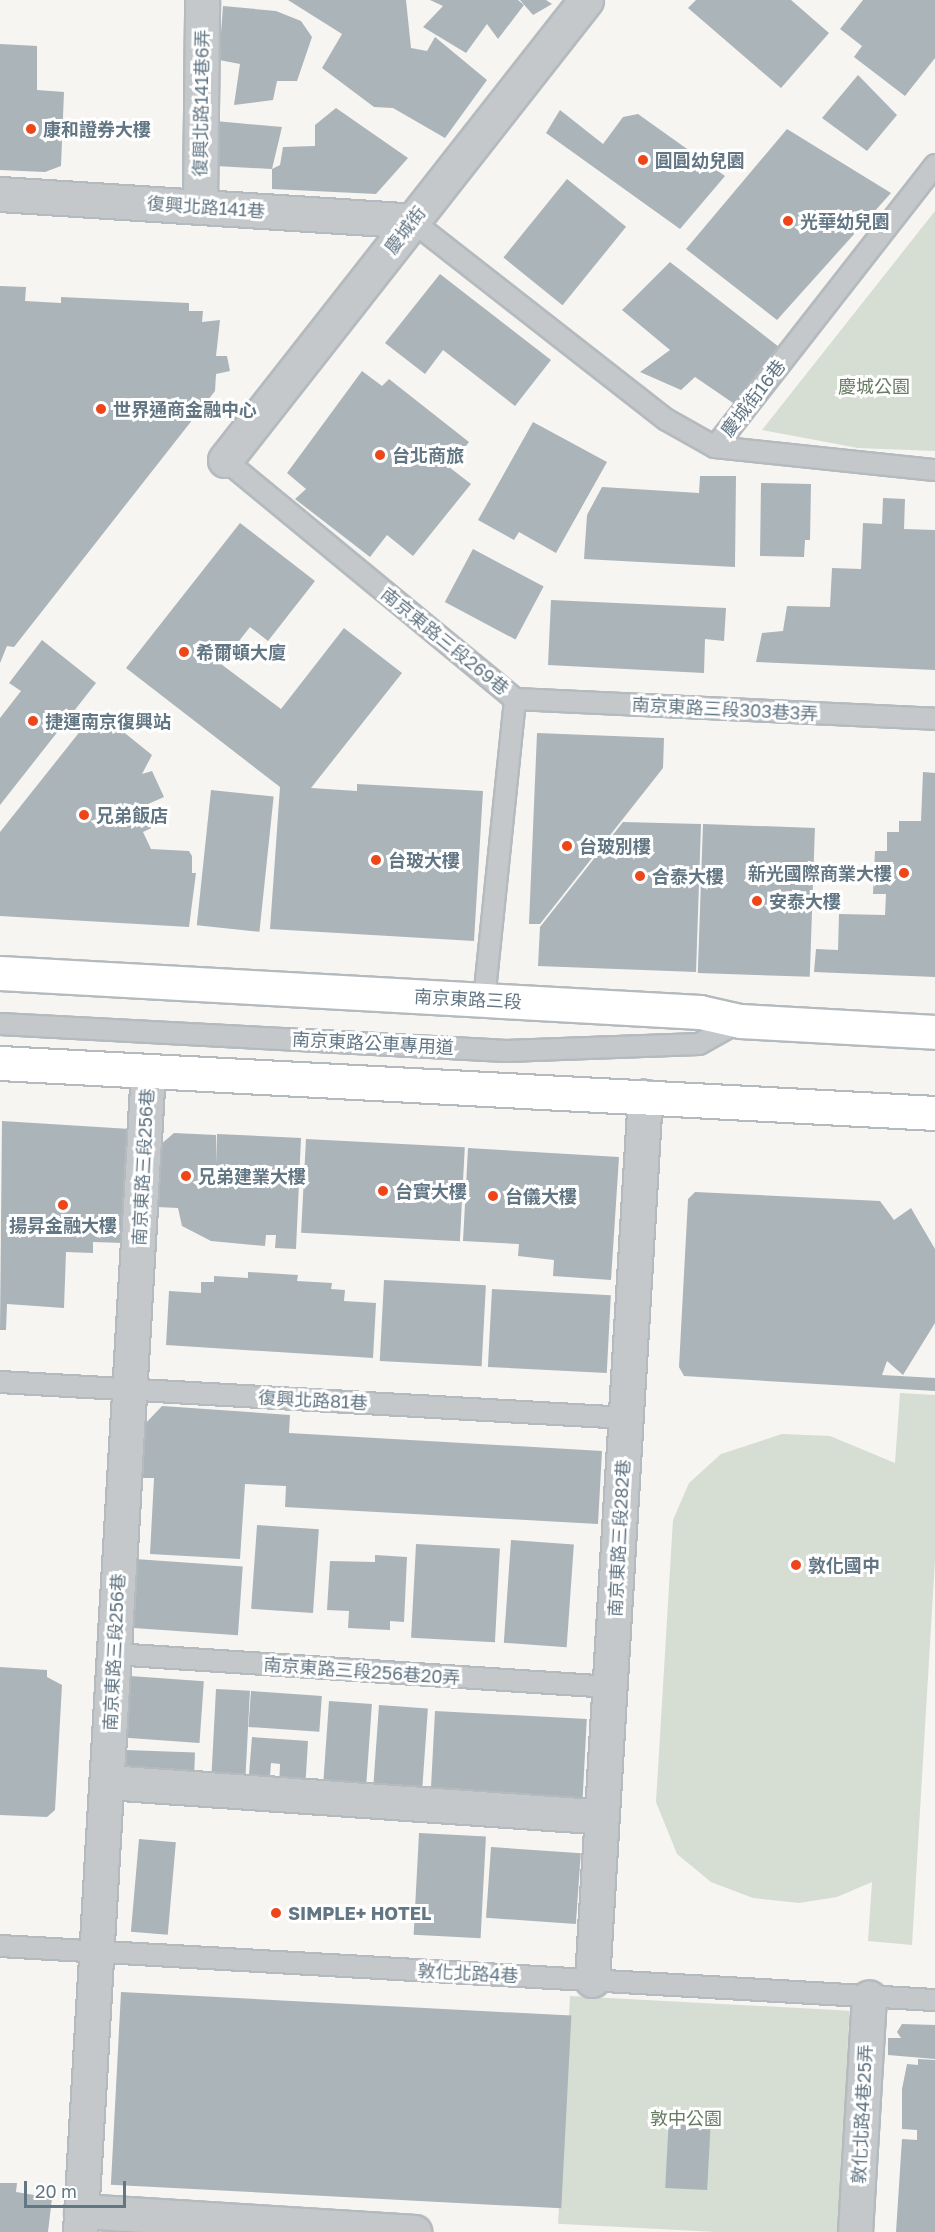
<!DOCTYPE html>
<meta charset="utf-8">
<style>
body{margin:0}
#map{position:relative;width:935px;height:2232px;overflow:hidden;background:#f6f5f1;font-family:"Golos Text","Noto Sans TC",sans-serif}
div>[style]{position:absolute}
.green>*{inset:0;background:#d6ddd2;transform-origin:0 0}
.building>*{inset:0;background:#abb4b9;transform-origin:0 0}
.roads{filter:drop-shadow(2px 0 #b4babe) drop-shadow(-2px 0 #b4babe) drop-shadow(0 2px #b4babe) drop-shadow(0 -2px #b4babe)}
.service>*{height:20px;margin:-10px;padding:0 10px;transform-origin:10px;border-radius:10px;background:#c4c8cb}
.minor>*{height:33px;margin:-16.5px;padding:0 16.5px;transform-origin:16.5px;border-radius:16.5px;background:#c4c8cb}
.secondary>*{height:33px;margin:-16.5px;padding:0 16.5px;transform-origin:16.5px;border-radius:16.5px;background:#fff}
.dots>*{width:16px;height:16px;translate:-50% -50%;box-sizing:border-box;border:3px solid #fff;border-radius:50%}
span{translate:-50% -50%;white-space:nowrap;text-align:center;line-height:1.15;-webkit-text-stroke:6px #fff;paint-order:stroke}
.street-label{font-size:18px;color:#627684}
.poi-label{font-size:18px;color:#627684;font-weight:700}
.left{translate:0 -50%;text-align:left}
.right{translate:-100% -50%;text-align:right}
.park-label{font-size:18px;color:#677b62}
.scale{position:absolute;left:24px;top:2181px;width:102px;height:27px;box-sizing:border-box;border:3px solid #627684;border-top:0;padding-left:8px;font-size:18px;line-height:21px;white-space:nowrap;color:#627684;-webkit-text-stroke:4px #fff;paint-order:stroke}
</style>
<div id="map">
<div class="green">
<div style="clip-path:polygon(935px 211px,935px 451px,858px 448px,762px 430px)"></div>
<div style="clip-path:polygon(900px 1393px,935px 1395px,935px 1560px,912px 1945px,868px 1941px,872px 1882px,837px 1897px,799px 1903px,753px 1898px,711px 1882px,677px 1854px,656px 1802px,673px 1520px,689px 1483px,721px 1454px,782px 1434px,830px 1436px,895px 1463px)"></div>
<div style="left:570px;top:1996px;width:280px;height:228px;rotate:3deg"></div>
</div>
<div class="building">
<div style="clip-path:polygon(288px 0,406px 0,411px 48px,427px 51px,435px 37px,487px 80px,445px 138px,393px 108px,374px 107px,322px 68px,342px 34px)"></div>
<div style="clip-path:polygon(430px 0,518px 0,524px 5px,498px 39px,487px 24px,466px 53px,423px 27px,443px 6px)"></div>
<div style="clip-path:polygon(520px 0,546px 0,552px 4px,533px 15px)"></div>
<div style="clip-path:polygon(696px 0,791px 0,829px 33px,781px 88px,688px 8px)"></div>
<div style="clip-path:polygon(863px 0,935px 0,935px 58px,905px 96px,854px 57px,862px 46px,840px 29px)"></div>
<div style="clip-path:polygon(223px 6px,276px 11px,301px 21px,312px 37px,297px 81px,277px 81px,273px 100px,234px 105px,240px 64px,219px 60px)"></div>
<div style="clip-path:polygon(0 44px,37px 46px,37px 90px,64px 92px,61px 166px,45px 172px,0 170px)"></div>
<div style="clip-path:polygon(858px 75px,897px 115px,867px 151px,822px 118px)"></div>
<div style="clip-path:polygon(336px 108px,408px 158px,376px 194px,272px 189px,272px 169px,216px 166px,215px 121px,282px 127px,272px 169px,280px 165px,283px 147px,315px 146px,315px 125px)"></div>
<div style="clip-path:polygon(560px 110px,603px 144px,623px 117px,638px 114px,725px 176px,680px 229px,546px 133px)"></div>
<div style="clip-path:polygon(787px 129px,891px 193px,777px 320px,686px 249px)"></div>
<div style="left:567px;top:179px;width:76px;height:101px;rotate:39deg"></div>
<div style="clip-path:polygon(670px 262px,779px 347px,736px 405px,695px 377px,681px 390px,640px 372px,670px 350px,622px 310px)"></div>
<div style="clip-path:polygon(440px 274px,551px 360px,515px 406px,443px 350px,425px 374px,385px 343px)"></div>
<div style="clip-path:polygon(0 286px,26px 287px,25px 301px,61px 303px,61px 297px,189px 303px,189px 311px,203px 311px,202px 322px,220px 320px,216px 356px,227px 356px,230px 371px,216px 374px,215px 391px,14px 647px,7px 646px,0 663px)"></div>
<div style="clip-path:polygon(362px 371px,382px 386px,389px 379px,469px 442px,449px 467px,471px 484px,413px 556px,387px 535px,370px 557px,295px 499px,306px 489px,287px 473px)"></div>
<div style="clip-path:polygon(533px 422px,607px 462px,556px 553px,519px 532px,514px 540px,478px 520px)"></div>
<div style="clip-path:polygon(700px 476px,736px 476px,735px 567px,584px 559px,587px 515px,602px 487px,699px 493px)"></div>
<div style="clip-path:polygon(761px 483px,811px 484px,810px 540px,805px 540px,804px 557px,760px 556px)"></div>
<div style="clip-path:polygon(883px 498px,905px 499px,904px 529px,935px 530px,935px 670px,756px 662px,762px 633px,783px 631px,787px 606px,830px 607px,832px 568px,861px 569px,863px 523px,882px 524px)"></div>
<div style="clip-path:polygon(240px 523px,315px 581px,268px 641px,250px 627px,221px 664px,281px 709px,344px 628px,402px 673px,311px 788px,357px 791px,357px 784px,483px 791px,474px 941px,270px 929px,280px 787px,126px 668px)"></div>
<div style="left:473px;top:549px;width:80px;height:60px;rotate:28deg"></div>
<div style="clip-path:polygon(551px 600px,726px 608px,724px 641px,705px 639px,704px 673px,548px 665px)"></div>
<div style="clip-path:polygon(42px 640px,96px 683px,0 805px,0 718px,21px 691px,9px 683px)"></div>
<div style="clip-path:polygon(100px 713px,152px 755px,142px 774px,152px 771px,164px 797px,148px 804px,158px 825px,143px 832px,151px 849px,189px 851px,192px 856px,192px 873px,196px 873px,189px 927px,0 916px,0 832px,93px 715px)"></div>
<div style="clip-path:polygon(537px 733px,664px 738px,663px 768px,540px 924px,529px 924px)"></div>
<div style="clip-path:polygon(923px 772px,935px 773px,935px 977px,814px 972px,816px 949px,838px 950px,839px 914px,885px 915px,886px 894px,873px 894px,875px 851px,887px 851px,887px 832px,899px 832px,899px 821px,921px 821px)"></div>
<div style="left:211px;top:790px;width:63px;height:136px;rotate:6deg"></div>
<div style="clip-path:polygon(623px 822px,701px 824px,696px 972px,538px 966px,540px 927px)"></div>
<div style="left:703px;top:824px;width:112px;height:149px;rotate:2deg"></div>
<div style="clip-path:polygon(2px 1121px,130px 1129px,124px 1243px,93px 1242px,93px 1253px,66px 1252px,64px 1308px,7px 1304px,6px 1330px,0 1330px)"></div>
<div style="clip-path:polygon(174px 1133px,216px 1135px,216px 1164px,217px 1134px,301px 1138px,296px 1249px,275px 1248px,276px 1235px,266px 1235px,265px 1246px,211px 1241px,182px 1226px,178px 1208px,157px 1207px,160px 1145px)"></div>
<div style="left:306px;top:1139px;width:159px;height:94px;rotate:3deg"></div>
<div style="clip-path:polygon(468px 1148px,619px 1157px,611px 1280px,553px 1276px,554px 1260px,518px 1256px,519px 1244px,463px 1241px)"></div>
<div style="clip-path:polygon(695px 1192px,880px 1201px,894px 1220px,911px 1208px,935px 1249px,935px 1323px,903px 1375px,887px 1361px,882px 1375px,935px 1378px,935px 1391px,684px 1376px,679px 1367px,688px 1199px)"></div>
<div style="clip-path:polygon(248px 1272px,298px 1275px,297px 1281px,332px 1283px,331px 1289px,345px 1290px,344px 1301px,376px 1303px,373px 1358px,166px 1345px,169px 1291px,201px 1293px,201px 1282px,214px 1282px,214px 1276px,248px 1278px)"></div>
<div style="left:384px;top:1280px;width:102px;height:81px;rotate:3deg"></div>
<div style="left:492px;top:1289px;width:119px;height:78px;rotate:3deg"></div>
<div style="clip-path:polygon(162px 1406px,290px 1415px,289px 1433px,602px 1451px,598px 1524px,285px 1507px,286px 1486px,245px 1484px,240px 1559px,150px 1554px,154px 1478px,142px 1478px,143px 1426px)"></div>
<div style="left:257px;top:1525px;width:62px;height:84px;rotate:4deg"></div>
<div style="left:511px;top:1540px;width:63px;height:103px;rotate:4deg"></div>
<div style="left:416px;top:1544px;width:84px;height:94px;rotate:3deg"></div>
<div style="clip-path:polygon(375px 1555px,407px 1557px,404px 1622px,390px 1621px,390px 1630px,348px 1628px,349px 1611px,327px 1610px,330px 1561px,375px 1562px)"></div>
<div style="left:135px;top:1559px;width:108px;height:69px;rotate:4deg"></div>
<div style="clip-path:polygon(0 1667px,47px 1670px,47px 1677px,62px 1685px,55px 1810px,47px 1817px,0 1815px)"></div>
<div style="left:130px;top:1676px;width:74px;height:62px;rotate:4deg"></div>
<div style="left:216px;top:1689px;width:34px;height:87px;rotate:3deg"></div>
<div style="left:251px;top:1691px;width:71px;height:36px;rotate:4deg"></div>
<div style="left:329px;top:1701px;width:43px;height:82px;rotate:4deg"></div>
<div style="left:379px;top:1705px;width:49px;height:91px;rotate:4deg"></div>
<div style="left:435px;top:1711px;width:152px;height:81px;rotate:3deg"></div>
<div style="clip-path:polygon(252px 1737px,308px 1741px,305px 1791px,279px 1790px,280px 1764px,271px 1763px,269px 1789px,248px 1787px)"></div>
<div style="left:126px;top:1750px;width:69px;height:41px;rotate:2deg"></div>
<div style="left:419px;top:1833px;width:67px;height:102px;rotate:3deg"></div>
<div style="left:139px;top:1839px;width:37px;height:93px;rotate:5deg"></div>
<div style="left:491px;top:1847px;width:90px;height:71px;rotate:4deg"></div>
<div style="left:121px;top:1992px;width:451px;height:193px;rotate:3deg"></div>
<div style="clip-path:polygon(902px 2024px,935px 2025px,935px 2059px,888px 2055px,888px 2038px,901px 2038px,897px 2032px)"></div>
<div style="clip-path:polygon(918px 2059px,935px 2060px,935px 2232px,896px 2232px,902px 2139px,917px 2140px,917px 2130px,902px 2129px,902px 2089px,907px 2064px,918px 2065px)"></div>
<div style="left:669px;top:2116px;width:42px;height:72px;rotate:3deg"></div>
<div style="clip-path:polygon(0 2183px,17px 2183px,16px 2192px,52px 2198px,48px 2232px,0 2232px)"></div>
</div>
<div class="roads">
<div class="service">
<div style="left:412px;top:221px;width:323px;rotate:38deg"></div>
<div style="left:667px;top:420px;width:55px;rotate:29.4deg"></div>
<div style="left:715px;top:447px;width:221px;rotate:6deg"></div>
<div style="left:715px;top:447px;width:358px;rotate:-52deg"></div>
<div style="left:225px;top:460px;width:376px;rotate:39.5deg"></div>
<div style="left:515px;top:699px;width:420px;rotate:2.7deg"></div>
<div style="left:484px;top:1000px;width:303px;rotate:-84.1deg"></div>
<div style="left:0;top:1024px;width:507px;rotate:3.05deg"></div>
<div style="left:506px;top:1051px;width:193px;rotate:-2.1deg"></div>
<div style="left:699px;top:1044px;width:47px;rotate:-29.3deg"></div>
<div style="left:0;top:1382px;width:627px;rotate:3.29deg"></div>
<div style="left:114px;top:1654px;width:497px;rotate:3.8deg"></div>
<div style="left:0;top:1946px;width:937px;rotate:3.31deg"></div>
</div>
<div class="minor">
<div style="left:0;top:194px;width:413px;rotate:3.7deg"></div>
<div style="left:200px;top:206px;width:206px;rotate:-89.4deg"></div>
<div style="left:225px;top:460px;width:585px;rotate:-51.88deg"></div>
<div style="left:107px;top:1782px;width:496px;rotate:4deg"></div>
<div style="left:592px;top:1980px;width:885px;rotate:-86.57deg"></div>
<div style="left:81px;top:2211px;width:334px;rotate:3.6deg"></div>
<div style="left:80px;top:2232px;width:1162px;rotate:-86.65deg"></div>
<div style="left:855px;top:2232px;width:235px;rotate:-86.6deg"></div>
</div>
<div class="secondary">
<div style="left:0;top:973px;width:701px;rotate:3.19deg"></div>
<div style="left:700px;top:1012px;width:41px;rotate:12.7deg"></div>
<div style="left:740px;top:1021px;width:195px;rotate:3.2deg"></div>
<div style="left:0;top:1063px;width:936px;rotate:3.06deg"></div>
</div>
</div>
<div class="dots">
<div style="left:31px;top:129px;background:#ee4519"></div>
<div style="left:643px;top:160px;background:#ee4519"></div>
<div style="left:788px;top:221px;background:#ee4519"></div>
<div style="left:101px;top:409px;background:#ee4519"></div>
<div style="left:380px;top:455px;background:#ee4519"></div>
<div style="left:184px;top:652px;background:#ee4519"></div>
<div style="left:33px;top:721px;background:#ee4519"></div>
<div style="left:84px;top:815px;background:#ee4519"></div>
<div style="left:567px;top:846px;background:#ee4519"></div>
<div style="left:376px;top:860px;background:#ee4519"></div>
<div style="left:904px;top:873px;background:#ee4519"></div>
<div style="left:640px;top:876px;background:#ee4519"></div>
<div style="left:757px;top:901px;background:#ee4519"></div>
<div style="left:186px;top:1176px;background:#ee4519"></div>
<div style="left:383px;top:1191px;background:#ee4519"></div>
<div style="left:493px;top:1196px;background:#ee4519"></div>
<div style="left:63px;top:1205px;background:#ee4519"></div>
<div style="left:796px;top:1565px;background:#ee4519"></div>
<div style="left:276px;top:1913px;background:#ee4519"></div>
</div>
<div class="street-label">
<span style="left:201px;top:103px;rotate:-89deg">復興北路141巷6弄</span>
<span style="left:206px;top:207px;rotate:4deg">復興北路141巷</span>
<span style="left:405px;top:230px;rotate:-52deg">慶城街</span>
<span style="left:753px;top:398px;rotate:-52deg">慶城街16巷</span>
<span style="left:445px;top:641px;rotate:39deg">南京東路三段269巷</span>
<span style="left:725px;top:709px;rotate:3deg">南京東路三段303巷3弄</span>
<span style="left:468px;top:999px;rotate:3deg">南京東路三段</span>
<span style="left:373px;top:1043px;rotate:3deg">南京東路公車專用道</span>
<span style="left:143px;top:1167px;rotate:-87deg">南京東路三段256巷</span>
<span style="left:313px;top:1400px;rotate:3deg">復興北路81巷</span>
<span style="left:619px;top:1538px;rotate:-87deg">南京東路三段282巷</span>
<span style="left:114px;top:1652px;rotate:-87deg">南京東路三段256巷</span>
<span style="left:362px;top:1671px;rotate:4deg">南京東路三段256巷20弄</span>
<span style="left:468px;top:1973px;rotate:3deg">敦化北路4巷</span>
<span style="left:862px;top:2114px;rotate:-87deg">敦化北路4巷25弄</span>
</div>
<div class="poi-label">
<span class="left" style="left:43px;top:129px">康和證券大樓</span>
<span class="left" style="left:655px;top:160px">圓圓幼兒園</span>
<span class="left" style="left:800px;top:221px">光華幼兒園</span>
<span class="left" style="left:113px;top:409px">世界通商金融中心</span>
<span class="left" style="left:392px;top:455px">台北商旅</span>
<span class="left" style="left:196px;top:652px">希爾頓大廈</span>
<span class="left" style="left:45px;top:721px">捷運南京復興站</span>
<span class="left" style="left:96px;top:815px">兄弟飯店</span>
<span class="left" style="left:579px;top:846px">台玻別樓</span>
<span class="left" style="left:388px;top:860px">台玻大樓</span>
<span class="right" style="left:892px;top:873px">新光國際商業大樓</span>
<span class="left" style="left:652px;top:876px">合泰大樓</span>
<span class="left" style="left:769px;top:901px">安泰大樓</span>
<span class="left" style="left:198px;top:1176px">兄弟建業大樓</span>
<span class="left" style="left:395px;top:1191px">台實大樓</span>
<span class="left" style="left:505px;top:1196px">台儀大樓</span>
<span style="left:63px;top:1225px">揚昇金融大樓</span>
<span class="left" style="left:808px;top:1565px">敦化國中</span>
<span class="left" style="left:288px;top:1913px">SIMPLE+ HOTEL</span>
</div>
<div class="park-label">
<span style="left:874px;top:386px">慶城公園</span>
<span style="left:686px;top:2118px">敦中公園</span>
</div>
<div class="scale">20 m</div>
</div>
